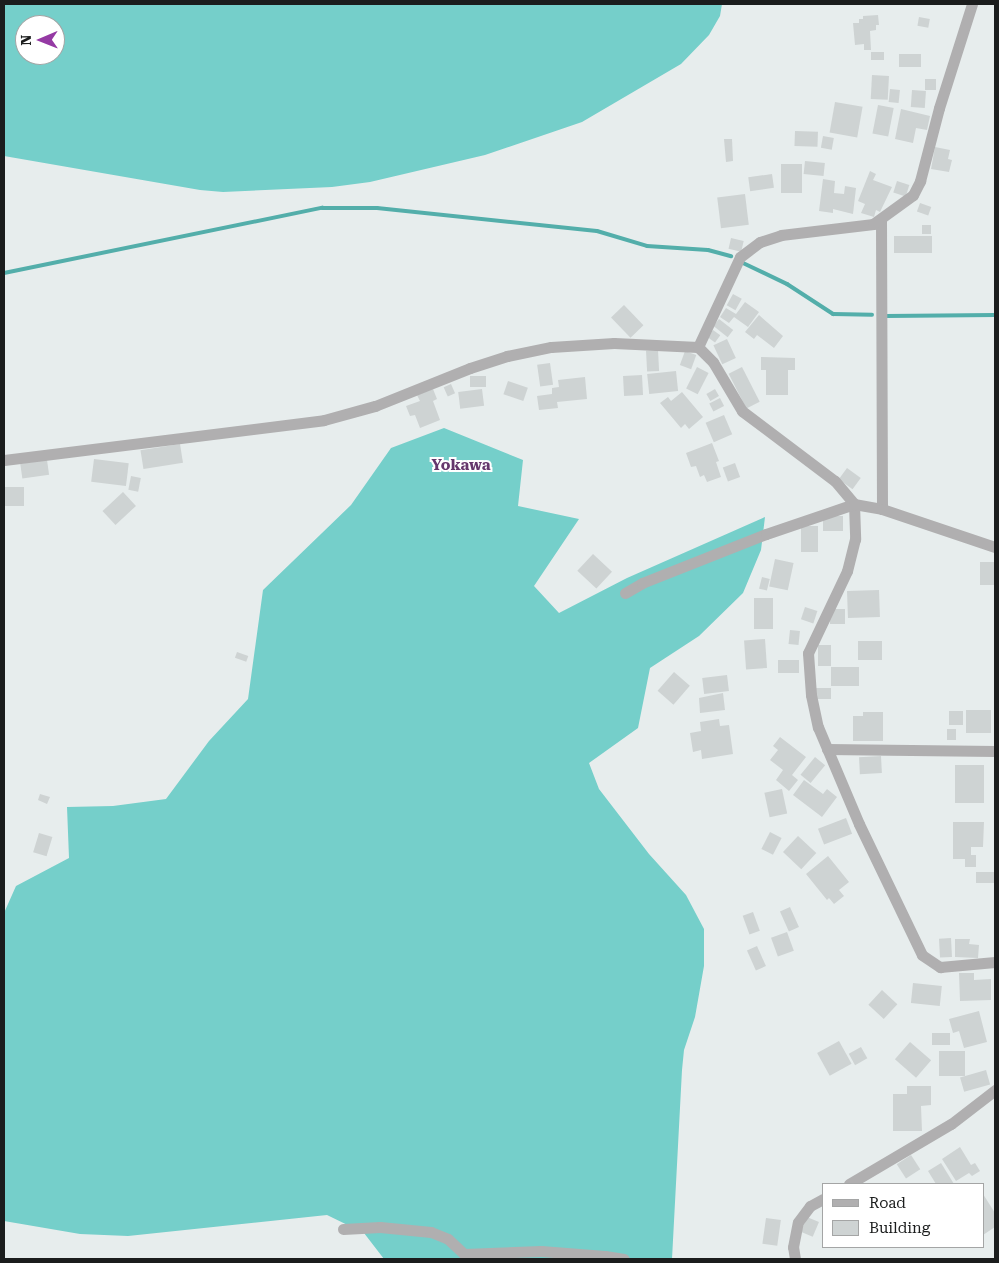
<!DOCTYPE html>
<style>
body{margin:0}
#map{position:relative;width:999px;height:1263px;overflow:hidden;background:#e7eded;font-family:"Roboto Serif",serif}
div>[style]{position:absolute}
.forest>*{inset:0;background:#75cfca}
.stream>*{height:4px;margin:-2px;padding:0 2px;transform-origin:2px;border-radius:2px;background:#53aeaa}
.building>*{inset:0;background:#ced3d3;transform-origin:0 0}
.minor>*{height:11px;margin:-5.5px;padding:0 5.5px;transform-origin:5.5px;border-radius:5.5px;background:#b0afb0}
span{translate:-50% -50%;white-space:nowrap;text-align:center;line-height:1.15;-webkit-text-stroke:4px #fff;paint-order:stroke}
.neighbourhood-label{font-size:15px;color:#65376c;font-weight:700}
.frame{position:absolute;inset:0;border:5px solid #1b1d1d;pointer-events:none}
.legend{position:absolute;left:822px;top:1183px;width:162px;height:65px;box-sizing:border-box;background:#fff;border:1px solid #a4a5a5;margin:0;padding:6px 9px;list-style:none;font-size:15px;color:#1b1d1d}
.legend li{display:flex;align-items:center;gap:10px;height:25px}
.legend b{width:25px;border:1px solid #a4a5a5}
.north{position:absolute;left:15px;top:15px;width:50px;height:50px;box-sizing:border-box;background:#fff;border:1px solid #a4a5a5;border-radius:50%;rotate:269deg;font-size:14px;font-weight:700;line-height:20px;text-align:center;color:#1b1d1d}
.north::after{content:'';display:block;margin:auto;width:18px;height:22px;background:#953aa4;clip-path:polygon(50% 0,100% 100%,50% 72%,0 100%)}
</style>
<div id="map">
<div class="forest">
<div style="clip-path:polygon(evenodd,4px 4px,722px 4px,720px 16px,709px 35px,681px 64px,582px 122px,485px 155px,370px 182px,332px 187px,223px 192px,200px 190px,4px 156px,4px 4px,25px 25px,55px 25px,55px 55px,25px 55px,25px 25px)"></div>
<div style="clip-path:polygon(444px 428px,523px 460px,518px 506px,579px 519px,534px 586px,559px 613px,627px 578px,765px 517px,761px 550px,743px 593px,699px 636px,650px 668px,638px 728px,589px 763px,599px 789px,649px 854px,686px 895px,704px 929px,704px 966px,695px 1017px,684px 1050px,682px 1070px,672px 1259px,384px 1259px,364px 1233px,327px 1215px,128px 1236px,80px 1234px,4px 1221px,4px 913px,16px 886px,69px 858px,67px 807px,113px 806px,166px 799px,209px 741px,248px 699px,263px 590px,351px 505px,391px 448px)"></div>
</div>
<div class="stream">
<div style="left:743px;top:263px;width:49px;rotate:25.5deg"></div>
<div style="left:787px;top:284px;width:55px;rotate:33.1deg"></div>
<div style="left:833px;top:314px;width:39px;rotate:1deg"></div>
<div style="left:4px;top:273px;width:325px;rotate:-11.6deg"></div>
<div style="left:322px;top:208px;width:55px"></div>
<div style="left:377px;top:208px;width:221px;rotate:6deg"></div>
<div style="left:597px;top:231px;width:52px;rotate:16.7deg"></div>
<div style="left:647px;top:246px;width:61px;rotate:3.8deg"></div>
<div style="left:708px;top:250px;width:24px;rotate:15deg"></div>
<div style="left:886px;top:316px;width:109px;rotate:-0.5deg"></div>
</div>
<div class="building">
<div style="clip-path:polygon(878px 15px,879px 25px,876px 25px,876px 30px,870px 31px,871px 50px,864px 50px,864px 44px,855px 45px,853px 23px,859px 23px,859px 19px,863px 19px,863px 16px)"></div>
<div style="left:919px;top:17px;width:11px;height:9px;rotate:10deg"></div>
<div style="left:871px;top:52px;width:13px;height:8px"></div>
<div style="left:899px;top:54px;width:22px;height:13px"></div>
<div style="left:872px;top:75px;width:17px;height:24px;rotate:3deg"></div>
<div style="left:925px;top:79px;width:11px;height:11px"></div>
<div style="left:890px;top:89px;width:10px;height:13px;rotate:6deg"></div>
<div style="left:912px;top:90px;width:14px;height:17px;rotate:4deg"></div>
<div style="left:835px;top:102px;width:28px;height:31px;rotate:10deg"></div>
<div style="left:878px;top:105px;width:16px;height:29px;rotate:11deg"></div>
<div style="clip-path:polygon(901px 109px,930px 116px,927px 130px,916px 128px,913px 143px,895px 139px)"></div>
<div style="left:795px;top:131px;width:23px;height:15px;rotate:2deg"></div>
<div style="left:823px;top:136px;width:11px;height:12px;rotate:10deg"></div>
<div style="clip-path:polygon(724px 139px,732px 139px,733px 161px,726px 162px)"></div>
<div style="clip-path:polygon(935px 147px,950px 150px,948px 159px,952px 160px,949px 172px,931px 169px)"></div>
<div style="left:805px;top:161px;width:20px;height:13px;rotate:6deg"></div>
<div style="left:802px;top:164px;width:29px;height:21px;rotate:90deg"></div>
<div style="clip-path:polygon(870px 171px,876px 174px,873px 180px,892px 187px,880px 212px,876px 210px,874px 217px,861px 213px,865px 204px,858px 201px)"></div>
<div style="left:772px;top:174px;width:14px;height:24px;rotate:82deg"></div>
<div style="clip-path:polygon(823px 179px,835px 181px,834px 193px,844px 194px,845px 186px,856px 188px,853px 214px,833px 209px,833px 213px,819px 211px)"></div>
<div style="left:897px;top:181px;width:13px;height:12px;rotate:18deg"></div>
<div style="left:745px;top:194px;width:31px;height:28px;rotate:83deg"></div>
<div style="left:920px;top:203px;width:12px;height:9px;rotate:20deg"></div>
<div style="left:922px;top:225px;width:9px;height:9px"></div>
<div style="left:894px;top:236px;width:38px;height:17px"></div>
<div style="left:731px;top:238px;width:13px;height:11px;rotate:13deg"></div>
<div style="left:733px;top:294px;width:10px;height:13px;rotate:29deg"></div>
<div style="clip-path:polygon(745px 302px,759px 312px,748px 327px,734px 317px,729px 323px,720px 317px,726px 308px,736px 314px)"></div>
<div style="left:624px;top:305px;width:28px;height:18px;rotate:46deg"></div>
<div style="clip-path:polygon(759px 315px,783px 336px,774px 348px,757px 335px,754px 339px,745px 332px)"></div>
<div style="left:719px;top:319px;width:18px;height:9px;rotate:38deg"></div>
<div style="left:713px;top:330px;width:9px;height:9px;rotate:36deg"></div>
<div style="left:727px;top:339px;width:21px;height:15px;rotate:65deg"></div>
<div style="left:658px;top:350px;width:21px;height:12px;rotate:87deg"></div>
<div style="left:685px;top:351px;width:12px;height:15px;rotate:20deg"></div>
<div style="clip-path:polygon(761px 357px,795px 358px,795px 370px,788px 370px,788px 395px,766px 395px,766px 370px,761px 370px)"></div>
<div style="left:550px;top:363px;width:22px;height:13px;rotate:82deg"></div>
<div style="left:697px;top:367px;width:13px;height:24px;rotate:27deg"></div>
<div style="left:742px;top:367px;width:39px;height:15px;rotate:63deg"></div>
<div style="left:676px;top:371px;width:20px;height:29px;rotate:84deg"></div>
<div style="left:642px;top:375px;width:20px;height:19px;rotate:87deg"></div>
<div style="left:486px;top:376px;width:11px;height:16px;rotate:90deg"></div>
<div style="clip-path:polygon(585px 377px,587px 399px,557px 402px,558px 408px,539px 410px,537px 396px,552px 394px,552px 388px,559px 387px,558px 380px)"></div>
<div style="left:508px;top:381px;width:21px;height:14px;rotate:19deg"></div>
<div style="left:451px;top:384px;width:10px;height:8px;rotate:66deg"></div>
<div style="clip-path:polygon(433px 389px,437px 399px,433px 401px,440px 420px,420px 428px,415px 415px,410px 416px,406px 406px,420px 401px,417px 395px)"></div>
<div style="left:482px;top:389px;width:17px;height:24px;rotate:83deg"></div>
<div style="left:715px;top:389px;width:8px;height:10px;rotate:60deg"></div>
<div style="clip-path:polygon(682px 392px,703px 417px,689px 429px,685px 424px,681px 428px,660px 403px,668px 397px,671px 401px)"></div>
<div style="left:720px;top:398px;width:9px;height:12px;rotate:63deg"></div>
<div style="left:724px;top:415px;width:21px;height:20px;rotate:67deg"></div>
<div style="clip-path:polygon(712px 443px,719px 461px,716px 462px,721px 477px,707px 482px,704px 475px,700px 477px,696px 466px,691px 467px,686px 453px)"></div>
<div style="left:180px;top:444px;width:19px;height:40px;rotate:81deg"></div>
<div style="left:94px;top:459px;width:35px;height:23px;rotate:7deg"></div>
<div style="left:47px;top:460px;width:15px;height:27px;rotate:82deg"></div>
<div style="left:735px;top:463px;width:15px;height:13px;rotate:70deg"></div>
<div style="left:847px;top:468px;width:17px;height:14px;rotate:36deg"></div>
<div style="left:131px;top:476px;width:10px;height:14px;rotate:11deg"></div>
<div style="left:4px;top:487px;width:20px;height:19px"></div>
<div style="left:123px;top:492px;width:19px;height:28px;rotate:47deg"></div>
<div style="left:843px;top:516px;width:15px;height:20px;rotate:90deg"></div>
<div style="left:801px;top:526px;width:17px;height:26px"></div>
<div style="left:593px;top:554px;width:26px;height:23px;rotate:43deg"></div>
<div style="left:775px;top:559px;width:19px;height:28px;rotate:12deg"></div>
<div style="left:995px;top:562px;width:23px;height:15px;rotate:90deg"></div>
<div style="left:762px;top:577px;width:8px;height:12px;rotate:14deg"></div>
<div style="left:879px;top:590px;width:27px;height:32px;rotate:88deg"></div>
<div style="left:754px;top:598px;width:19px;height:31px"></div>
<div style="left:805px;top:607px;width:13px;height:13px;rotate:18deg"></div>
<div style="left:830px;top:609px;width:15px;height:15px"></div>
<div style="left:790px;top:630px;width:10px;height:14px;rotate:6deg"></div>
<div style="left:765px;top:639px;width:29px;height:21px;rotate:86deg"></div>
<div style="left:858px;top:641px;width:24px;height:19px"></div>
<div style="left:818px;top:645px;width:13px;height:21px"></div>
<div style="left:237px;top:652px;width:12px;height:6px;rotate:20deg"></div>
<div style="left:799px;top:660px;width:13px;height:21px;rotate:90deg"></div>
<div style="left:831px;top:667px;width:28px;height:19px"></div>
<div style="left:674px;top:672px;width:21px;height:25px;rotate:41deg"></div>
<div style="left:727px;top:675px;width:16px;height:25px;rotate:83deg"></div>
<div style="left:815px;top:688px;width:16px;height:11px"></div>
<div style="clip-path:polygon(723px 693px,725px 710px,700px 713px,699px 698px)"></div>
<div style="left:991px;top:710px;width:23px;height:25px;rotate:90deg"></div>
<div style="left:963px;top:711px;width:14px;height:14px;rotate:90deg"></div>
<div style="clip-path:polygon(863px 712px,883px 712px,883px 741px,853px 741px,853px 716px,863px 716px)"></div>
<div style="clip-path:polygon(719px 719px,720px 726px,729px 725px,733px 754px,702px 759px,701px 750px,693px 752px,690px 733px,701px 731px,700px 722px)"></div>
<div style="left:947px;top:729px;width:9px;height:11px"></div>
<div style="clip-path:polygon(780px 737px,806px 757px,792px 775px,798px 780px,789px 791px,776px 780px,783px 770px,770px 760px,778px 750px,773px 746px)"></div>
<div style="left:881px;top:756px;width:17px;height:22px;rotate:87deg"></div>
<div style="left:815px;top:757px;width:13px;height:23px;rotate:39deg"></div>
<div style="left:955px;top:765px;width:29px;height:38px"></div>
<div style="clip-path:polygon(804px 780px,823px 794px,827px 789px,837px 797px,822px 817px,793px 795px)"></div>
<div style="left:782px;top:789px;width:25px;height:18px;rotate:78deg"></div>
<div style="clip-path:polygon(40px 794px,50px 797px,47px 804px,38px 800px)"></div>
<div style="left:846px;top:818px;width:17px;height:30px;rotate:69deg"></div>
<div style="clip-path:polygon(953px 822px,984px 822px,983px 847px,971px 847px,971px 855px,976px 855px,976px 867px,965px 867px,965px 859px,953px 859px)"></div>
<div style="left:770px;top:832px;width:13px;height:19px;rotate:27deg"></div>
<div style="left:39px;top:833px;width:14px;height:20px;rotate:17deg"></div>
<div style="left:798px;top:836px;width:25px;height:22px;rotate:43deg"></div>
<div style="clip-path:polygon(828px 856px,849px 882px,839px 890px,844px 896px,834px 904px,829px 898px,827px 900px,806px 874px)"></div>
<div style="left:976px;top:872px;width:19px;height:11px"></div>
<div style="left:790px;top:907px;width:22px;height:11px;rotate:66deg"></div>
<div style="left:753px;top:912px;width:20px;height:11px;rotate:70deg"></div>
<div style="left:787px;top:932px;width:20px;height:17px;rotate:70deg"></div>
<div style="left:951px;top:938px;width:19px;height:12px;rotate:87deg"></div>
<div style="clip-path:polygon(955px 939px,970px 939px,969px 944px,979px 945px,978px 958px,955px 957px)"></div>
<div style="left:757px;top:946px;width:22px;height:11px;rotate:66deg"></div>
<div style="clip-path:polygon(959px 973px,974px 973px,974px 980px,991px 979px,991px 1000px,960px 1001px)"></div>
<div style="left:913px;top:983px;width:29px;height:20px;rotate:6deg"></div>
<div style="left:882px;top:990px;width:21px;height:20px;rotate:43deg"></div>
<div style="clip-path:polygon(979px 1011px,987px 1042px,964px 1048px,959px 1031px,953px 1033px,949px 1019px)"></div>
<div style="left:950px;top:1033px;width:12px;height:18px;rotate:90deg"></div>
<div style="left:839px;top:1041px;width:26px;height:25px;rotate:61deg"></div>
<div style="left:910px;top:1042px;width:28px;height:23px;rotate:41deg"></div>
<div style="left:861px;top:1047px;width:13px;height:14px;rotate:61deg"></div>
<div style="left:939px;top:1051px;width:26px;height:25px"></div>
<div style="left:986px;top:1070px;width:15px;height:27px;rotate:74deg"></div>
<div style="clip-path:polygon(907px 1086px,931px 1086px,931px 1105px,921px 1106px,922px 1131px,893px 1131px,893px 1094px,907px 1094px)"></div>
<div style="clip-path:polygon(960px 1147px,971px 1165px,975px 1163px,980px 1171px,972px 1176px,969px 1173px,956px 1181px,942px 1159px)"></div>
<div style="left:911px;top:1155px;width:17px;height:17px;rotate:57deg"></div>
<div style="clip-path:polygon(941px 1163px,954px 1184px,936px 1184px,928px 1171px)"></div>
<div style="clip-path:polygon(983px 1194px,995px 1213px,995px 1227px,983px 1235px)"></div>
<div style="left:807px;top:1217px;width:13px;height:16px;rotate:23deg"></div>
<div style="left:766px;top:1218px;width:15px;height:26px;rotate:8deg"></div>
</div>
<div class="minor">
<div style="left:881px;top:220px;width:289px;rotate:89.8deg"></div>
<div style="left:698px;top:347px;width:99px;rotate:-65deg"></div>
<div style="left:740px;top:257px;width:25px;rotate:-37deg"></div>
<div style="left:760px;top:242px;width:22px;rotate:-18deg"></div>
<div style="left:781px;top:235px;width:93px;rotate:-6.8deg"></div>
<div style="left:873px;top:224px;width:49px;rotate:-35.9deg"></div>
<div style="left:913px;top:195px;width:16px;rotate:-63deg"></div>
<div style="left:920px;top:181px;width:75px;rotate:-75.4deg"></div>
<div style="left:939px;top:108px;width:109px;rotate:-72.4deg"></div>
<div style="left:4px;top:460px;width:322px;rotate:-7.1deg"></div>
<div style="left:324px;top:420px;width:53px;rotate:-15.4deg"></div>
<div style="left:375px;top:406px;width:102px;rotate:-21.8deg"></div>
<div style="left:470px;top:368px;width:39px;rotate:-18deg"></div>
<div style="left:507px;top:356px;width:45px;rotate:-11.6deg"></div>
<div style="left:551px;top:347px;width:63px;rotate:-3.6deg"></div>
<div style="left:614px;top:343px;width:84px;rotate:2.7deg"></div>
<div style="left:698px;top:347px;width:21px;rotate:45deg"></div>
<div style="left:713px;top:362px;width:57px;rotate:59.4deg"></div>
<div style="left:742px;top:411px;width:116px;rotate:37deg"></div>
<div style="left:835px;top:481px;width:30px;rotate:50deg"></div>
<div style="left:854px;top:504px;width:35px;rotate:88deg"></div>
<div style="left:855px;top:539px;width:33px;rotate:104deg"></div>
<div style="left:847px;top:571px;width:91px;rotate:115.4deg"></div>
<div style="left:808px;top:653px;width:42px;rotate:85.9deg"></div>
<div style="left:811px;top:695px;width:33px;rotate:78deg"></div>
<div style="left:818px;top:727px;width:105px;rotate:67.1deg"></div>
<div style="left:859px;top:824px;width:145px;rotate:64.3deg"></div>
<div style="left:922px;top:955px;width:22px;rotate:34deg"></div>
<div style="left:940px;top:967px;width:55px;rotate:-5.2deg"></div>
<div style="left:625px;top:593px;width:20px;rotate:-30deg"></div>
<div style="left:642px;top:583px;width:133px;rotate:-21.6deg"></div>
<div style="left:766px;top:534px;width:93px;rotate:-18.8deg"></div>
<div style="left:854px;top:504px;width:28px;rotate:10deg"></div>
<div style="left:882px;top:509px;width:119px;rotate:18.6deg"></div>
<div style="left:827px;top:749px;width:168px;rotate:0.7deg"></div>
<div style="left:849px;top:1184px;width:118px;rotate:-30.5deg"></div>
<div style="left:951px;top:1124px;width:56px;rotate:-37.7deg"></div>
<div style="left:343px;top:1229px;width:37px;rotate:-3deg"></div>
<div style="left:380px;top:1227px;width:51px;rotate:5.6deg"></div>
<div style="left:431px;top:1232px;width:18px;rotate:22deg"></div>
<div style="left:448px;top:1239px;width:22px;rotate:43deg"></div>
<div style="left:464px;top:1254px;width:77px;rotate:-2.2deg"></div>
<div style="left:541px;top:1251px;width:64px;rotate:4.5deg"></div>
<div style="left:605px;top:1256px;width:19px;rotate:9deg"></div>
<div style="left:795px;top:1259px;width:12px;rotate:-99deg"></div>
<div style="left:793px;top:1247px;width:25px;rotate:-79deg"></div>
<div style="left:798px;top:1222px;width:20px;rotate:-53deg"></div>
<div style="left:810px;top:1206px;width:15px;rotate:-28deg"></div>
</div>
<div class="neighbourhood-label">
<span style="left:461px;top:466px">Yokawa</span>
</div>
<div class="frame"></div>
<ul class="legend">
<li><b style="height:6px;background:#b0afb0"></b>Road</li>
<li><b style="height:14px;background:#ced3d3"></b>Building</li>
</ul>
<div class="north">N</div>
</div>
